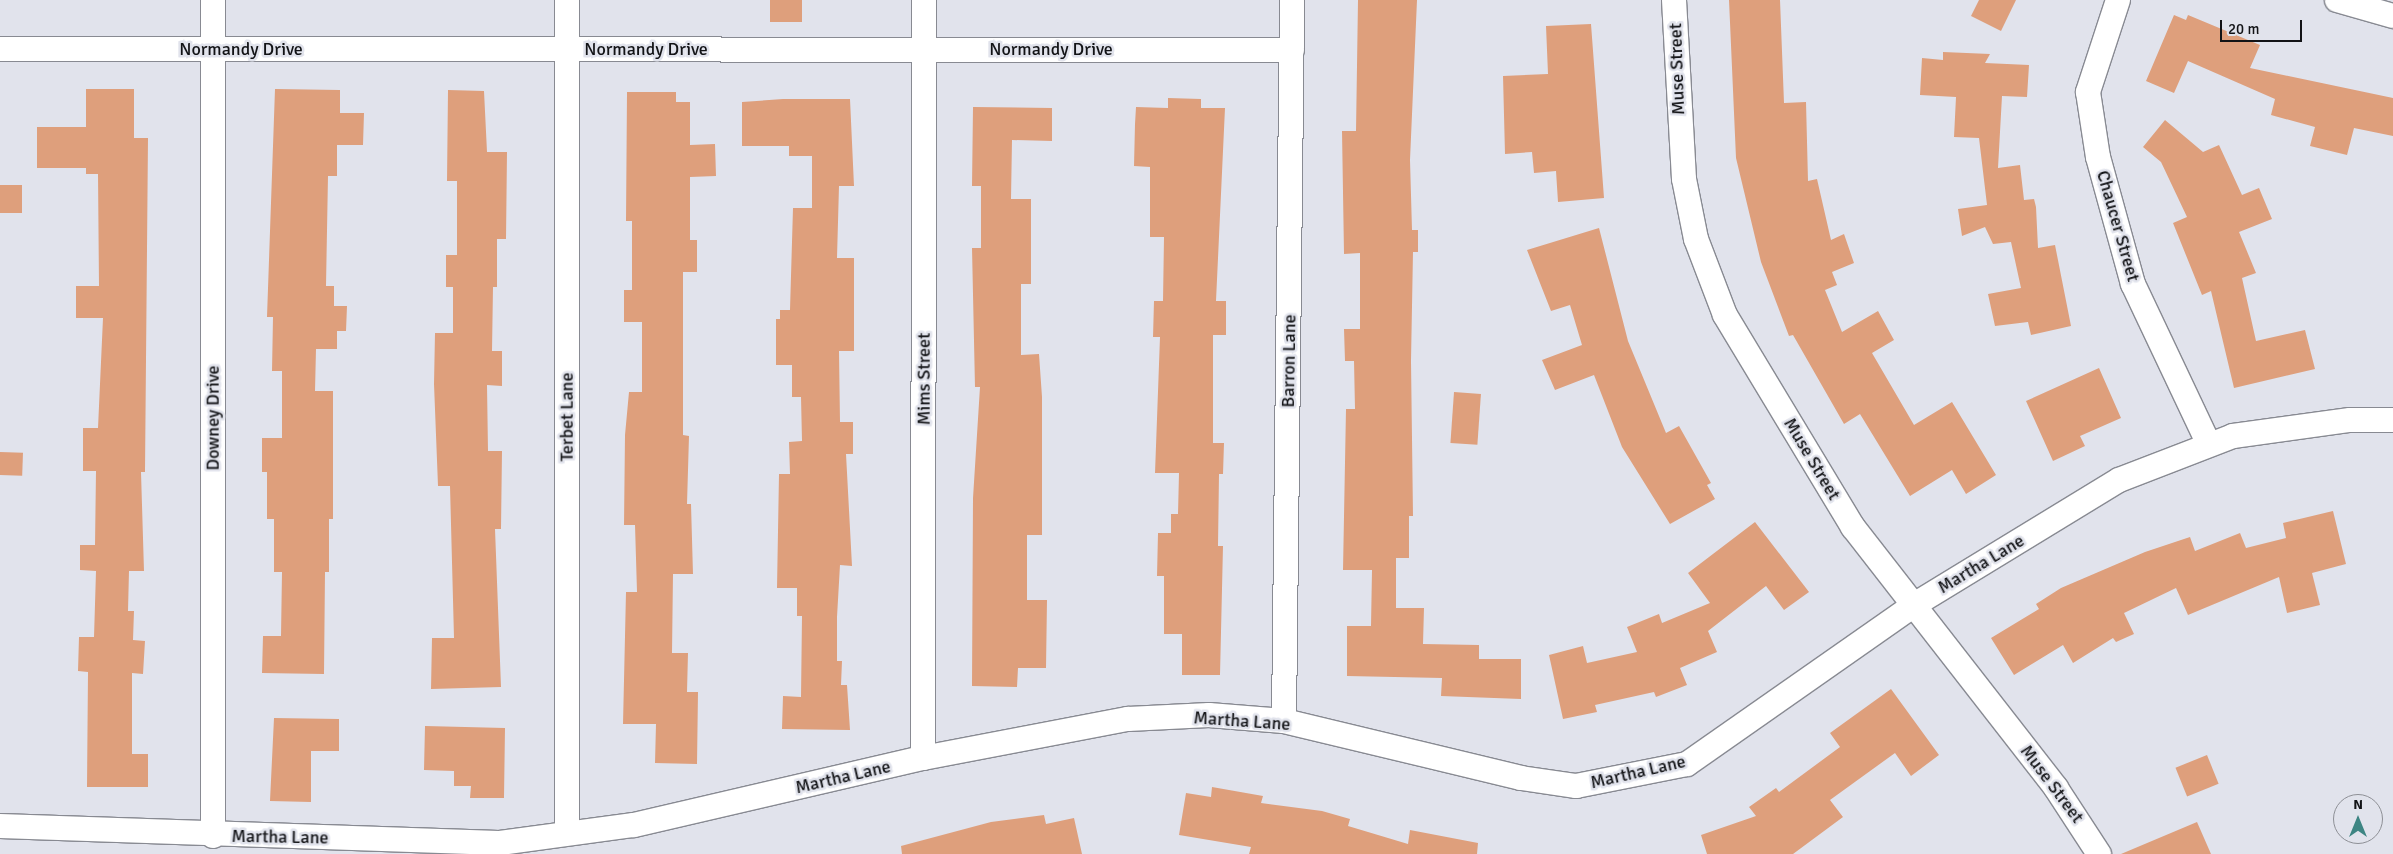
<!DOCTYPE html>
<style>
body{margin:0}
#map{position:relative;width:2393px;height:854px;overflow:hidden;background:#e1e3ec;font-family:Signika,sans-serif}
div>[style]{position:absolute}
.building>*{inset:0;background:#de9f7c;transform-origin:0 0}
.roads{filter:drop-shadow(1px 0 #888a92) drop-shadow(-1px 0 #888a92) drop-shadow(0 1px #888a92) drop-shadow(0 -1px #888a92)}
.minor>*{height:24px;margin:-12px;padding:0 12px;transform-origin:12px;border-radius:12px;background:#fff}
span{translate:-50% -50%;white-space:nowrap;text-align:center;line-height:1.15;-webkit-text-stroke:5px #e1e3ec;paint-order:stroke}
.street-label{font-size:18px;color:#121316}
.north{position:absolute;left:2333px;top:794px;width:50px;height:50px;box-sizing:border-box;background:#e1e3ec;border:1px solid #8e9096;border-radius:50%;rotate:0deg;font-size:14px;font-weight:700;line-height:20px;text-align:center;color:#121316}
.north::after{content:'';display:block;margin:auto;width:18px;height:22px;background:#3d8583;clip-path:polygon(50% 0,100% 100%,50% 72%,0 100%)}
.scale{position:absolute;left:2220px;top:20px;width:82px;height:22px;box-sizing:border-box;border:2px solid #121316;border-top:0;padding-left:6px;font-size:15px;line-height:18px;white-space:nowrap;color:#121316;-webkit-text-stroke:4px #e1e3ec;paint-order:stroke}
</style>
<div id="map">
<div class="building">
<div style="left:770px;top:0;width:32px;height:22px"></div>
<div style="clip-path:polygon(1358px 0,1417px 0,1410px 160px,1412px 230px,1418px 230px,1418px 252px,1413px 252px,1411px 361px,1413px 516px,1409px 516px,1409px 558px,1396px 558px,1396px 608px,1424px 608px,1423px 644px,1479px 645px,1479px 659px,1521px 659px,1521px 699px,1441px 696px,1442px 678px,1347px 676px,1347px 626px,1371px 626px,1372px 570px,1343px 570px,1346px 409px,1355px 409px,1354px 361px,1345px 361px,1344px 329px,1360px 329px,1360px 253px,1344px 254px,1342px 131px,1356px 131px)"></div>
<div style="clip-path:polygon(1729px 0,1780px 0,1784px 103px,1806px 102px,1808px 181px,1817px 179px,1831px 240px,1844px 234px,1854px 263px,1832px 272px,1837px 285px,1825px 290px,1842px 332px,1878px 311px,1894px 340px,1872px 353px,1914px 425px,1952px 402px,1996px 475px,1966px 494px,1952px 470px,1910px 496px,1860px 414px,1844px 424px,1793px 335px,1789px 336px,1761px 262px,1736px 158px)"></div>
<div style="clip-path:polygon(1979px 0,2016px 0,2001px 31px,1971px 16px)"></div>
<div style="clip-path:polygon(2174px 15px,2186px 20px,2188px 15px,2260px 45px,2250px 68px,2393px 98px,2393px 136px,2354px 128px,2347px 155px,2310px 146px,2315px 127px,2271px 115px,2275px 99px,2188px 61px,2174px 93px,2146px 81px)"></div>
<div style="clip-path:polygon(1591px 24px,1604px 198px,1558px 202px,1556px 171px,1534px 173px,1532px 152px,1505px 154px,1503px 76px,1548px 74px,1546px 26px)"></div>
<div style="clip-path:polygon(1943px 52px,1990px 54px,1985px 63px,2029px 65px,2027px 97px,2002px 96px,1998px 168px,2020px 165px,2024px 200px,2034px 199px,2036px 207px,2038px 248px,2055px 245px,2071px 326px,2031px 335px,2028px 322px,1995px 326px,1988px 294px,2021px 288px,2011px 242px,1993px 244px,1985px 227px,1962px 236px,1958px 209px,1987px 205px,1979px 138px,1954px 137px,1956px 97px,1920px 95px,1922px 58px,1943px 60px)"></div>
<div style="clip-path:polygon(86px 89px,134px 89px,134px 138px,148px 138px,145px 472px,141px 472px,144px 571px,129px 571px,128px 611px,134px 611px,133px 640px,145px 641px,143px 674px,132px 673px,132px 754px,148px 754px,148px 787px,87px 787px,88px 672px,78px 671px,79px 637px,94px 637px,96px 571px,80px 570px,80px 545px,95px 545px,96px 471px,83px 471px,83px 428px,98px 428px,103px 318px,76px 318px,76px 286px,99px 286px,98px 174px,86px 174px,86px 168px,37px 168px,37px 127px,86px 127px)"></div>
<div style="clip-path:polygon(275px 89px,340px 90px,340px 113px,364px 113px,363px 145px,337px 145px,337px 176px,328px 176px,326px 286px,334px 286px,334px 306px,347px 306px,346px 331px,337px 331px,337px 349px,316px 349px,315px 391px,333px 391px,333px 519px,329px 519px,329px 572px,325px 572px,324px 674px,262px 673px,263px 636px,281px 636px,282px 572px,274px 572px,274px 519px,267px 519px,267px 472px,262px 472px,262px 438px,282px 438px,282px 371px,272px 371px,273px 317px,267px 317px)"></div>
<div style="clip-path:polygon(448px 90px,484px 91px,487px 152px,507px 152px,506px 239px,497px 239px,497px 287px,493px 287px,492px 351px,502px 351px,502px 386px,487px 385px,488px 451px,502px 451px,501px 529px,495px 529px,501px 687px,431px 689px,432px 638px,454px 638px,450px 486px,438px 486px,434px 384px,435px 333px,453px 333px,453px 287px,446px 287px,446px 255px,457px 255px,457px 181px,447px 181px)"></div>
<div style="clip-path:polygon(627px 92px,676px 92px,676px 102px,690px 102px,690px 145px,715px 144px,716px 176px,690px 177px,690px 240px,697px 240px,697px 272px,683px 272px,683px 435px,689px 436px,687px 504px,691px 504px,693px 574px,673px 574px,672px 653px,688px 653px,687px 692px,698px 692px,697px 764px,655px 763px,656px 724px,623px 724px,626px 592px,637px 592px,635px 525px,624px 525px,625px 435px,629px 392px,642px 392px,642px 322px,624px 322px,624px 290px,632px 290px,632px 221px,626px 221px)"></div>
<div style="clip-path:polygon(1168px 98px,1201px 99px,1201px 108px,1225px 108px,1216px 301px,1226px 301px,1226px 335px,1213px 335px,1213px 443px,1224px 443px,1223px 474px,1219px 474px,1218px 546px,1223px 546px,1220px 675px,1182px 675px,1182px 634px,1164px 634px,1164px 576px,1157px 576px,1158px 533px,1171px 533px,1171px 514px,1178px 514px,1179px 473px,1155px 473px,1160px 337px,1153px 337px,1154px 301px,1163px 301px,1164px 237px,1150px 237px,1150px 167px,1134px 166px,1135px 124px,1136px 107px,1168px 108px)"></div>
<div style="clip-path:polygon(783px 99px,850px 99px,854px 186px,839px 186px,837px 258px,854px 258px,854px 351px,839px 351px,840px 422px,853px 422px,853px 454px,846px 454px,852px 566px,840px 565px,837px 617px,837px 661px,842px 661px,841px 685px,847px 685px,850px 730px,782px 729px,783px 696px,801px 697px,802px 616px,797px 616px,797px 588px,777px 588px,779px 474px,790px 474px,789px 442px,802px 441px,801px 397px,792px 397px,792px 365px,776px 365px,776px 319px,780px 319px,780px 310px,790px 310px,793px 208px,812px 208px,812px 156px,789px 156px,789px 146px,742px 146px,742px 102px)"></div>
<div style="clip-path:polygon(973px 107px,1052px 108px,1052px 141px,1012px 140px,1011px 199px,1031px 199px,1031px 284px,1021px 284px,1021px 355px,1039px 354px,1042px 397px,1042px 535px,1027px 535px,1027px 600px,1047px 600px,1046px 668px,1018px 668px,1017px 687px,972px 686px,973px 498px,980px 387px,975px 387px,972px 248px,981px 248px,981px 186px,972px 186px)"></div>
<div style="clip-path:polygon(2165px 120px,2203px 152px,2219px 145px,2242px 195px,2259px 188px,2272px 219px,2239px 232px,2256px 273px,2242px 278px,2256px 341px,2305px 330px,2315px 369px,2234px 388px,2211px 291px,2202px 295px,2173px 223px,2187px 217px,2161px 162px,2143px 147px)"></div>
<div style="left:0;top:185px;width:22px;height:28px"></div>
<div style="clip-path:polygon(1599px 228px,1628px 341px,1666px 433px,1679px 426px,1711px 483px,1707px 485px,1715px 499px,1670px 524px,1622px 447px,1594px 375px,1555px 390px,1542px 360px,1582px 345px,1570px 305px,1551px 311px,1527px 250px)"></div>
<div style="clip-path:polygon(2099px 368px,2121px 418px,2080px 436px,2085px 446px,2053px 461px,2026px 401px)"></div>
<div style="left:1454px;top:392px;width:27px;height:51px;rotate:4deg"></div>
<div style="left:0;top:452px;width:23px;height:23px;rotate:2deg"></div>
<div style="clip-path:polygon(2333px 511px,2346px 564px,2312px 573px,2320px 605px,2287px 613px,2279px 577px,2188px 615px,2176px 588px,2124px 613px,2134px 634px,2116px 642px,2113px 638px,2073px 663px,2063px 645px,2014px 675px,1991px 638px,2039px 609px,2036px 604px,2061px 588px,2145px 552px,2190px 537px,2195px 551px,2240px 533px,2246px 548px,2286px 538px,2283px 523px)"></div>
<div style="clip-path:polygon(1755px 522px,1809px 592px,1784px 610px,1766px 586px,1708px 631px,1717px 652px,1680px 668px,1687px 685px,1656px 697px,1654px 692px,1595px 705px,1597px 712px,1563px 719px,1549px 655px,1583px 646px,1587px 663px,1637px 652px,1627px 627px,1659px 614px,1662px 623px,1710px 603px,1688px 573px)"></div>
<div style="clip-path:polygon(1891px 689px,1939px 755px,1911px 776px,1895px 753px,1830px 800px,1843px 817px,1793px 854px,1707px 854px,1701px 835px,1756px 816px,1749px 807px,1776px 788px,1779px 792px,1840px 747px,1830px 733px)"></div>
<div style="clip-path:polygon(274px 718px,339px 719px,339px 751px,311px 751px,311px 802px,270px 801px)"></div>
<div style="clip-path:polygon(425px 726px,505px 728px,504px 798px,470px 798px,471px 786px,454px 786px,454px 771px,424px 770px)"></div>
<div style="left:2207px;top:755px;width:31px;height:34px;rotate:68deg"></div>
<div style="clip-path:polygon(1212px 787px,1263px 796px,1261px 803px,1322px 811px,1350px 819px,1348px 826px,1408px 844px,1410px 830px,1478px 843px,1477px 854px,1249px 854px,1251px 847px,1179px 835px,1186px 793px,1211px 797px)"></div>
<div style="clip-path:polygon(1044px 815px,1046px 824px,1074px 818px,1082px 854px,902px 854px,901px 846px,991px 822px)"></div>
<div style="clip-path:polygon(2197px 822px,2211px 854px,2121px 854px)"></div>
</div>
<div class="roads">
<div class="minor">
<div style="left:213px;top:0;width:836px;rotate:90deg"></div>
<div style="left:1674px;top:0;width:179px;rotate:86.8deg"></div>
<div style="left:1684px;top:179px;width:61px;rotate:78.7deg"></div>
<div style="left:1696px;top:239px;width:81px;rotate:69.1deg"></div>
<div style="left:1725px;top:315px;width:248px;rotate:58.9deg"></div>
<div style="left:1853px;top:527px;width:331px;rotate:52.1deg"></div>
<div style="left:2056px;top:788px;width:79px;rotate:56.9deg"></div>
<div style="left:2118px;top:0;width:97px;rotate:108.1deg"></div>
<div style="left:2088px;top:92px;width:66px;rotate:81.3deg"></div>
<div style="left:2098px;top:157px;width:132px;rotate:74.6deg"></div>
<div style="left:2133px;top:284px;width:176px;rotate:64.7deg"></div>
<div style="left:2337px;top:0;width:58px;rotate:15.9deg"></div>
<div style="left:0;top:49px;width:1292px;rotate:0.04deg"></div>
<div style="left:1284px;top:721px;width:721px;rotate:-89.36deg"></div>
<div style="left:923px;top:758px;width:758px;rotate:-89.92deg"></div>
<div style="left:0;top:826px;width:500px;rotate:1.95deg"></div>
<div style="left:500px;top:843px;width:135px;rotate:-7.7deg"></div>
<div style="left:634px;top:825px;width:297px;rotate:-13.1deg"></div>
<div style="left:923px;top:758px;width:209px;rotate:-10.8deg"></div>
<div style="left:1128px;top:719px;width:81px;rotate:-2.8deg"></div>
<div style="left:1209px;top:715px;width:75px;rotate:4.6deg"></div>
<div style="left:1284px;top:721px;width:244px;rotate:13.5deg"></div>
<div style="left:1521px;top:778px;width:56px;rotate:8.3deg"></div>
<div style="left:1576px;top:786px;width:113px;rotate:-11.2deg"></div>
<div style="left:1687px;top:764px;width:277px;rotate:-35deg"></div>
<div style="left:1914px;top:605px;width:240px;rotate:-31.4deg"></div>
<div style="left:2119px;top:480px;width:122px;rotate:-21.1deg"></div>
<div style="left:2233px;top:436px;width:118px;rotate:-7.8deg"></div>
<div style="left:2350px;top:420px;width:43px"></div>
<div style="left:567px;top:833px;width:833px;rotate:-90deg"></div>
</div>
</div>
<div class="street-label">
<span style="left:241px;top:49px">Normandy Drive</span>
<span style="left:646px;top:49px">Normandy Drive</span>
<span style="left:1051px;top:49px">Normandy Drive</span>
<span style="left:1677px;top:69px;rotate:-92deg">Muse Street</span>
<span style="left:2118px;top:226px;rotate:74deg">Chaucer Street</span>
<span style="left:1289px;top:361px;rotate:-89deg">Barron Lane</span>
<span style="left:924px;top:379px;rotate:-90deg">Mims Street</span>
<span style="left:567px;top:417px;rotate:-90deg">Terbet Lane</span>
<span style="left:213px;top:418px;rotate:-90deg">Downey Drive</span>
<span style="left:1812px;top:459px;rotate:59deg">Muse Street</span>
<span style="left:1981px;top:564px;rotate:-31deg">Martha Lane</span>
<span style="left:1242px;top:721px;rotate:4deg">Martha Lane</span>
<span style="left:1638px;top:772px;rotate:-13deg">Martha Lane</span>
<span style="left:843px;top:777px;rotate:-13deg">Martha Lane</span>
<span style="left:2052px;top:784px;rotate:53deg">Muse Street</span>
<span style="left:280px;top:837px;rotate:1deg">Martha Lane</span>
</div>
<div class="north">N</div>
<div class="scale">20 m</div>
</div>
